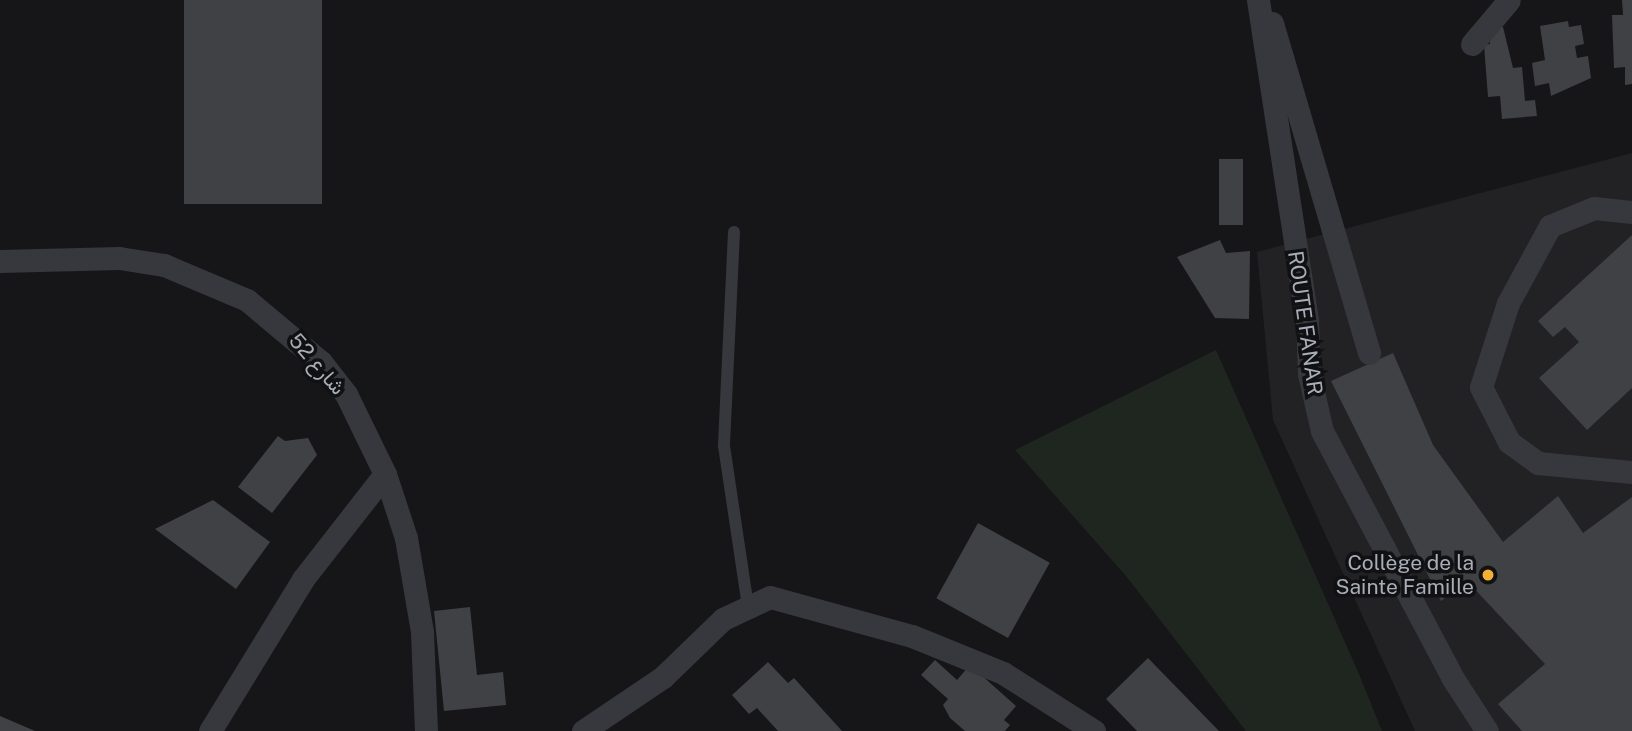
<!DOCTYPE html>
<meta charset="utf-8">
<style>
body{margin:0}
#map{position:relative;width:1632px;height:731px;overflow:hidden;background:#161618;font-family:"Public Sans",Vazirmatn,sans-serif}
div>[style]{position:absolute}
.built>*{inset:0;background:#222225}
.green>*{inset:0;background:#1e261f}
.building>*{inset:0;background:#404145;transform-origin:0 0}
.service>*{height:12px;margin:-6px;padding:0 6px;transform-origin:6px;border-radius:6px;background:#37383d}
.minor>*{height:23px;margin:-11.5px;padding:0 11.5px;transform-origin:11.5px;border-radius:11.5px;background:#37383d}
.dots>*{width:19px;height:19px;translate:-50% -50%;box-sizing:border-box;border:4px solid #111113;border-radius:50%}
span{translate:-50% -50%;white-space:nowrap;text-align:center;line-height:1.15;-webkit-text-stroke:7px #111113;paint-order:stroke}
.street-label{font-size:21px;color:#a8adb8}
.poi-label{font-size:21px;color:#a8adb8}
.right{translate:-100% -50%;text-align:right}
</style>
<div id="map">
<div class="built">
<div style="clip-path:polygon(1632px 153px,1632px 731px,1415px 731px,1273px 420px,1257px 252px)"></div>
</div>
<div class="green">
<div style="clip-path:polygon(1216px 350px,1359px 674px,1382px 731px,1246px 731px,1126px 576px,1015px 450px)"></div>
</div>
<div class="building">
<div style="left:184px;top:0;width:138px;height:204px"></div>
<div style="clip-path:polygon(1622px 0,1632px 0,1632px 84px,1625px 85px,1625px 67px,1614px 68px,1612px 15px,1623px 15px)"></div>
<div style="clip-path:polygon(1568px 21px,1569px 27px,1581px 25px,1584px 44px,1575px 46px,1577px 58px,1588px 56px,1591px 78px,1551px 96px,1549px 83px,1535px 86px,1532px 63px,1545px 60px,1540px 26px)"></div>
<div style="clip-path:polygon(1503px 27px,1513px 68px,1522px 67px,1525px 101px,1535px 100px,1537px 116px,1502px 119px,1500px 96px,1488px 97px,1484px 45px,1490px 44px,1489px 29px)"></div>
<div style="left:1219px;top:159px;width:24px;height:66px"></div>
<div style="clip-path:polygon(1632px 235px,1632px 388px,1587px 430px,1539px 378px,1579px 342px,1565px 327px,1553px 337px,1538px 321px)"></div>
<div style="clip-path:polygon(1220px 240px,1226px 253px,1250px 251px,1249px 319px,1215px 318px,1177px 257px)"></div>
<div style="clip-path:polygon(1393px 353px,1433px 445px,1503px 542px,1558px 496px,1583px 533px,1632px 497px,1632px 731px,1522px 731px,1498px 704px,1545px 664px,1467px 581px,1441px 601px,1331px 381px)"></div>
<div style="clip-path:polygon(278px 436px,285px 441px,308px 438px,317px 455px,272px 513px,238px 487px)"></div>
<div style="clip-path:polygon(213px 500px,270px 542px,236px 589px,155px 529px)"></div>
<div style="left:978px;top:523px;width:82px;height:86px;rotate:29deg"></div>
<div style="clip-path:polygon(470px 607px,477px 675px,503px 672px,506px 705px,444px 711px,434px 611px)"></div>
<div style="clip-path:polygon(1148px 658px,1219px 731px,1137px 731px,1106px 699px)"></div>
<div style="clip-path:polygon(935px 660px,957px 680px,970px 665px,1016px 706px,1004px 720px,1010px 725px,1005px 731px,965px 731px,950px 718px,943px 705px,948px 699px,921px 675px)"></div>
<div style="clip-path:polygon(768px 662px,788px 683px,794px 678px,842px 731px,778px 731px,757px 708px,749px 714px,732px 695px)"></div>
<div style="clip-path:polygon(0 716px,35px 731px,0 731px)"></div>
</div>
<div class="service">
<div style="left:734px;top:232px;width:214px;rotate:92.7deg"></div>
<div style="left:724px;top:446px;width:162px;rotate:81.5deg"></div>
</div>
<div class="minor">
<div style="left:1258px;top:0;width:325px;rotate:81.3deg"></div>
<div style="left:1307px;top:321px;width:53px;rotate:87.8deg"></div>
<div style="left:1309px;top:374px;width:58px;rotate:77.2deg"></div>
<div style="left:1322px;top:431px;width:278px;rotate:62.1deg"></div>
<div style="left:1452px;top:677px;width:64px;rotate:57.1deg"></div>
<div style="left:1272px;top:23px;width:344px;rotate:73.6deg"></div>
<div style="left:1472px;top:44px;width:57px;rotate:-49.9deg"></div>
<div style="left:1632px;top:212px;width:38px;rotate:-174deg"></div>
<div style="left:1594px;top:208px;width:48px;rotate:157.8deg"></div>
<div style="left:1550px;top:226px;width:88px;rotate:118.6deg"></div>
<div style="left:1508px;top:303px;width:88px;rotate:107.8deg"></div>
<div style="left:1481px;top:387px;width:62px;rotate:63deg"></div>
<div style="left:1509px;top:442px;width:36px;rotate:36deg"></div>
<div style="left:1538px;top:463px;width:94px;rotate:5.5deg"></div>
<div style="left:0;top:261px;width:119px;rotate:-1.4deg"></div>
<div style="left:119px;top:258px;width:46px;rotate:8.8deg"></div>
<div style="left:164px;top:265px;width:90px;rotate:22.9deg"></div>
<div style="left:247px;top:300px;width:97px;rotate:40deg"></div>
<div style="left:321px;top:362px;width:41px;rotate:52deg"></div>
<div style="left:346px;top:394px;width:89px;rotate:64deg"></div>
<div style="left:385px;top:474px;width:67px;rotate:71.8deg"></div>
<div style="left:406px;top:538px;width:95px;rotate:80.3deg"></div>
<div style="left:422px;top:632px;width:99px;rotate:87.7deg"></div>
<div style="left:210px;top:731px;width:178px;rotate:-58.5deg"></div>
<div style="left:303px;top:579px;width:133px;rotate:-52deg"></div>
<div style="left:583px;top:731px;width:97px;rotate:-34deg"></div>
<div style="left:663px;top:677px;width:83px;rotate:-44deg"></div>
<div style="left:723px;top:619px;width:52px;rotate:-25.1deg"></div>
<div style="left:770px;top:597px;width:147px;rotate:15.4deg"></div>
<div style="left:912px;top:636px;width:98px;rotate:22.1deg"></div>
<div style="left:1003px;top:673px;width:108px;rotate:32.5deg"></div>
</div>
<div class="dots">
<div style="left:1488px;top:575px;background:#f2b134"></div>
</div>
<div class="street-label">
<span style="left:1305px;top:323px;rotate:82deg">ROUTE FANAR</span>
<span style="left:317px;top:364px;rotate:49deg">شارع 52</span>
</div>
<div class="poi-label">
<span class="right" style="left:1474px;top:575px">Collège de la<br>Sainte Famille</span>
</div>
</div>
